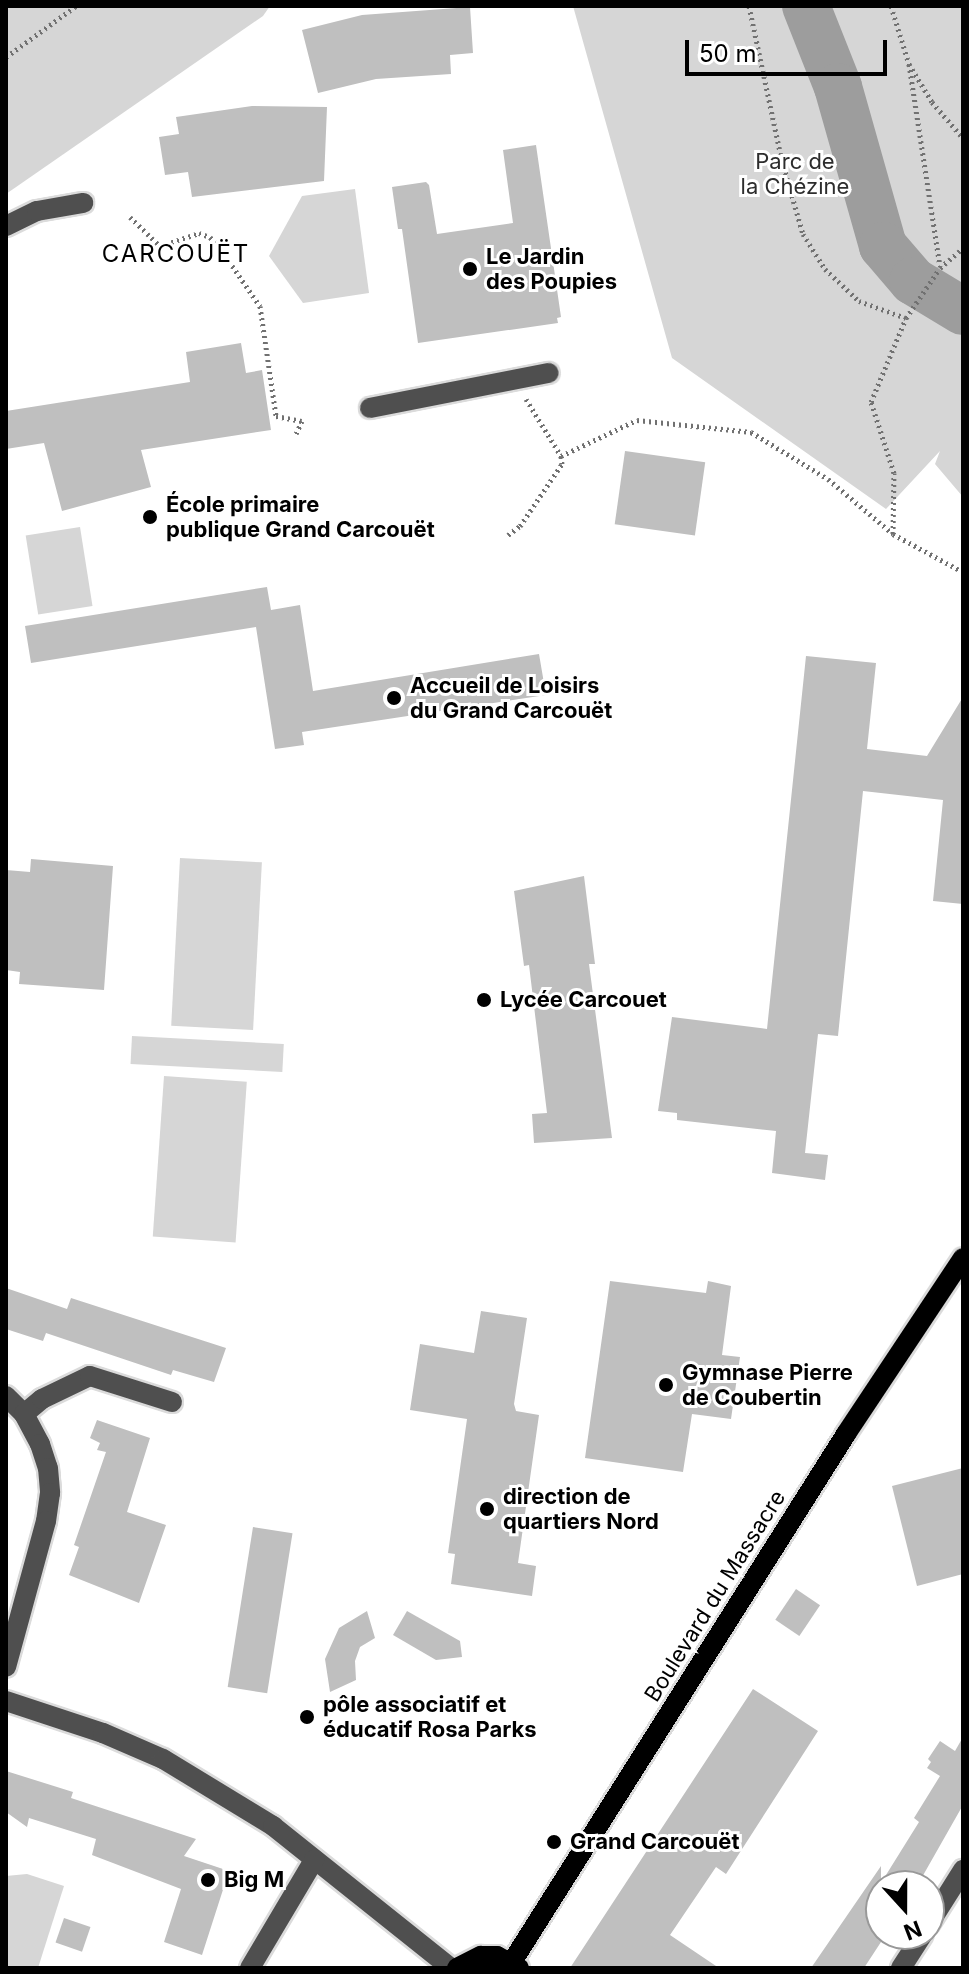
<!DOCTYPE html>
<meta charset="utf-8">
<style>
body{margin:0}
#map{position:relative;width:969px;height:1974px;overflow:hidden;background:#fff;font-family:Inter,sans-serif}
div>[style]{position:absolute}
.green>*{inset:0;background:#d6d6d6;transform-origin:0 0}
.river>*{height:48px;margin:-24px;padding:0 24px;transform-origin:24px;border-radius:24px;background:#9d9d9d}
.building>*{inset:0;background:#bfbfbf;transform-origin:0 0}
.path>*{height:5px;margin-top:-2.5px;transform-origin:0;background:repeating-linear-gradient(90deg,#717171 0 2px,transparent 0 6px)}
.roads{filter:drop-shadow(2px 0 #dbdbdb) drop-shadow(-2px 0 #dbdbdb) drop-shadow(0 2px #dbdbdb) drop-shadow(0 -2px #dbdbdb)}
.minor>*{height:20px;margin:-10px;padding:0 10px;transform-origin:10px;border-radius:10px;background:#4f4f4f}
.major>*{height:20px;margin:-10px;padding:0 10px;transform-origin:10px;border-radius:10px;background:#000}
.dots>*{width:22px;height:22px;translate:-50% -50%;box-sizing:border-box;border:4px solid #fff;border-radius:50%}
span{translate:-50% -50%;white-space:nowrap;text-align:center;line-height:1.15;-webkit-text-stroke:6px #fff;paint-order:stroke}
.park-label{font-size:22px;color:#2d2d2d}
.poi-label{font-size:22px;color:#000;font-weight:700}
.left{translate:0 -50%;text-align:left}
.street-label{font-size:22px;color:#000}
.neighbourhood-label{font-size:24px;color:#000;letter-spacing:2px}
.frame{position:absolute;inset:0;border:8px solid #000;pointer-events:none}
.north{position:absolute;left:865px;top:1870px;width:80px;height:80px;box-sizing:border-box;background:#fff;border:2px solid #999;border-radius:50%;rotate:159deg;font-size:22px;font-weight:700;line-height:32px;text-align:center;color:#000}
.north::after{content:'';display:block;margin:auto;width:28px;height:36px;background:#000;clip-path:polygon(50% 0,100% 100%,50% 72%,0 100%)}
.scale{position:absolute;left:685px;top:40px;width:202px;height:36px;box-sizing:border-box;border:4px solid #000;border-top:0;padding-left:10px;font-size:24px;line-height:28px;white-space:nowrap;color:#000;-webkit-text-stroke:6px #fff;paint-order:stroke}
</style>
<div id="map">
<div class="green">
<div style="clip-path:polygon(6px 6px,270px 6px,263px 16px,6px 194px)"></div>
<div style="clip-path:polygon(573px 6px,963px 6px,963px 497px,935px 464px,940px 451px,886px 509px,672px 358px)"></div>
<div style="clip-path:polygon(355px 189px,369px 293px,303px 303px,269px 256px,302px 196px)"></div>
<div style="left:80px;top:527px;width:80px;height:55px;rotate:81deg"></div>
<div style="left:180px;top:858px;width:82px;height:168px;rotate:3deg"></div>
<div style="left:132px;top:1036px;width:152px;height:28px;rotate:3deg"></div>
<div style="left:164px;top:1076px;width:83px;height:161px;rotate:4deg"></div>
<div style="clip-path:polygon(27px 1874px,64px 1886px,38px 1968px,6px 1968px,6px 1876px)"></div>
</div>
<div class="river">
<div style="left:806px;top:6px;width:87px;rotate:68.4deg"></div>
<div style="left:838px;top:87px;width:165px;rotate:74.2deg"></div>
<div style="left:883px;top:246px;width:46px;rotate:49.4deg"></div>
<div style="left:913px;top:281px;width:58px;rotate:31deg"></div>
</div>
<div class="building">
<div style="clip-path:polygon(470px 7px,473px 53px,450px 55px,451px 74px,376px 79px,318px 93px,302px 30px,362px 15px)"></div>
<div style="clip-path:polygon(252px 106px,327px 107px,324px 181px,192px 197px,188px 172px,165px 175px,159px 137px,179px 134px,176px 117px)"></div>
<div style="clip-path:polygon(536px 145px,561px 317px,557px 318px,558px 323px,418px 343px,402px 229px,398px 229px,392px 187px,426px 182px,429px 185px,437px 234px,513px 223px,503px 150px)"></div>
<div style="clip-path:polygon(241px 343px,246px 373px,262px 370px,271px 430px,141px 450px,151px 487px,62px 511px,44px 443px,6px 449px,6px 411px,190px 382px,186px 352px)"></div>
<div style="left:625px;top:451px;width:81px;height:74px;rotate:8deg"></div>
<div style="clip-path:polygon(267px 587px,271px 610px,300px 605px,313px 691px,539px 654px,546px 695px,302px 732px,304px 745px,275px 749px,256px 627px,31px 663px,25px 626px)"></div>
<div style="clip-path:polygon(806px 656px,876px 663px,867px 749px,927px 756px,963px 697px,963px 904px,933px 901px,943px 800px,863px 791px,838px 1036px,818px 1034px,805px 1153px,828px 1155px,825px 1180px,772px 1173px,776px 1131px,677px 1120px,677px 1113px,658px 1111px,672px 1017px,767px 1029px)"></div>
<div style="clip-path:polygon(31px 859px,113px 866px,104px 990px,19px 984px,20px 972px,6px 970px,6px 870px,30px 872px)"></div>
<div style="clip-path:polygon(584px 876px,595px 964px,589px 964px,612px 1138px,534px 1143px,532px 1114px,547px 1113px,529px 965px,524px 966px,514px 891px)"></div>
<div style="clip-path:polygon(610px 1281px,706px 1293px,708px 1281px,731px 1286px,722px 1355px,740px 1357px,731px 1419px,692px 1414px,683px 1472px,585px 1458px)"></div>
<div style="clip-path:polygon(6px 1288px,67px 1309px,71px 1298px,226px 1348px,214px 1382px,173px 1370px,171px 1375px,46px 1333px,43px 1341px,6px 1329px)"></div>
<div style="clip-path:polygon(481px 1311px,527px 1318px,514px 1404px,516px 1411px,539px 1415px,518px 1563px,536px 1566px,532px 1596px,451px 1584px,455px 1554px,448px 1553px,467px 1419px,410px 1410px,420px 1344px,474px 1353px)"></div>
<div style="clip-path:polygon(97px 1420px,150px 1438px,127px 1512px,166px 1525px,139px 1603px,69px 1575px,79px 1547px,74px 1545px,106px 1452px,97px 1450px,100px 1443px,90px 1438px)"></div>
<div style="clip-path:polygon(963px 1468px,963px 1574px,917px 1586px,892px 1486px)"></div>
<div style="left:253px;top:1527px;width:40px;height:162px;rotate:9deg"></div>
<div style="left:796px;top:1589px;width:29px;height:37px;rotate:34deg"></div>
<div style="clip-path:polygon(367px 1611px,375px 1638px,360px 1647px,355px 1661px,356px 1680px,330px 1692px,325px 1659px,339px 1628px)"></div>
<div style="clip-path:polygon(407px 1611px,460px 1641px,462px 1657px,436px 1660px,393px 1635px)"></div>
<div style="clip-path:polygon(753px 1689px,818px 1731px,726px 1874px,716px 1867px,670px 1935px,719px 1968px,570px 1968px)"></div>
<div style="clip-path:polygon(963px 1737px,963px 1805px,917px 1886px,881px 1886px,881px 1942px,864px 1968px,811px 1968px,881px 1866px,881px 1883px,919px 1822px,914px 1818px,940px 1776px,927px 1768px,931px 1762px,928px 1759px,940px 1741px,955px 1751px)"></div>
<div style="clip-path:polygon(6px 1771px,73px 1792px,71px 1798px,196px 1839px,184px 1856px,229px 1871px,202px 1955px,164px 1942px,181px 1889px,92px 1855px,96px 1839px,29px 1818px,27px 1827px,6px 1812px)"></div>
<div style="left:64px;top:1918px;width:28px;height:26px;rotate:19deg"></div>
</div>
<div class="path">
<div style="left:749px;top:6px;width:158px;rotate:78deg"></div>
<div style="left:782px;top:161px;width:76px;rotate:74deg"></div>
<div style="left:803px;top:234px;width:41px;rotate:57.8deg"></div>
<div style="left:825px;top:269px;width:47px;rotate:43.3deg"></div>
<div style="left:859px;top:301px;width:50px;rotate:19.9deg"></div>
<div style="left:906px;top:318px;width:60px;rotate:-55.8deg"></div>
<div style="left:940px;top:268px;width:30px;rotate:-41deg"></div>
<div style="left:891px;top:6px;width:61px;rotate:72.8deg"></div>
<div style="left:909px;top:64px;width:44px;rotate:58.8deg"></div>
<div style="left:932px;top:102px;width:48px;rotate:49.3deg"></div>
<div style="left:6px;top:57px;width:87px;rotate:-36.1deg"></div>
<div style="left:909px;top:64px;width:205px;rotate:81.3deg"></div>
<div style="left:130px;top:217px;width:42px;rotate:44deg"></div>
<div style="left:160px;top:246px;width:41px;rotate:-18.4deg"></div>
<div style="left:199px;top:233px;width:12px;rotate:20deg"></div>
<div style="left:210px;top:237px;width:18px;rotate:49deg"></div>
<div style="left:222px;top:251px;width:67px;rotate:55.4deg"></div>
<div style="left:260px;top:306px;width:111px;rotate:81.7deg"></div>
<div style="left:276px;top:416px;width:26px;rotate:11deg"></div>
<div style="left:302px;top:421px;width:14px;rotate:115deg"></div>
<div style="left:526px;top:399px;width:67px;rotate:58.4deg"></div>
<div style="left:893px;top:534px;width:61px;rotate:-89.1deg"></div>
<div style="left:894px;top:473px;width:75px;rotate:-107.9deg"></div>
<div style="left:871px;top:402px;width:91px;rotate:-67.4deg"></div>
<div style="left:508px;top:535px;width:15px;rotate:-37deg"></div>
<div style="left:520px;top:526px;width:75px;rotate:-55.9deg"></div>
<div style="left:562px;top:464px;width:8px;rotate:-97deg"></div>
<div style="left:561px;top:456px;width:84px;rotate:-25.3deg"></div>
<div style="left:637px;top:420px;width:115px;rotate:6deg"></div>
<div style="left:751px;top:432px;width:90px;rotate:31.4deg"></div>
<div style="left:828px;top:479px;width:85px;rotate:40.2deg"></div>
<div style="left:893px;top:534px;width:80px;rotate:28.5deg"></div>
</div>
<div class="roads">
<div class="minor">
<div style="left:6px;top:226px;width:34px;rotate:-26deg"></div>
<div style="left:37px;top:211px;width:47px;rotate:-9.9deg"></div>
<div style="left:370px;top:408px;width:182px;rotate:-11.1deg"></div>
<div style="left:6px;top:1396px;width:25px;rotate:45deg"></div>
<div style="left:24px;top:1414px;width:34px;rotate:62deg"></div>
<div style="left:40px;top:1444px;width:25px;rotate:72deg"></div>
<div style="left:48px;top:1468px;width:25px;rotate:85deg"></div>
<div style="left:50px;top:1493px;width:28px;rotate:98deg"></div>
<div style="left:46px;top:1521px;width:151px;rotate:105.3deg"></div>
<div style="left:24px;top:1414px;width:23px;rotate:-40deg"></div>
<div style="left:42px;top:1399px;width:53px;rotate:-25.6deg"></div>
<div style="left:90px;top:1376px;width:86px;rotate:17.6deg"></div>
<div style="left:6px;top:1701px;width:102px;rotate:18.3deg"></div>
<div style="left:103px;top:1733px;width:65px;rotate:23.4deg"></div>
<div style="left:163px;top:1759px;width:129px;rotate:31.3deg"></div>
<div style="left:273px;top:1826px;width:228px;rotate:38.6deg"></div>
<div style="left:929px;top:1924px;width:64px;rotate:-57.8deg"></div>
<div style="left:250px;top:1968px;width:126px;rotate:-59.3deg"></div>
<div style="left:901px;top:1968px;width:40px;rotate:-57.1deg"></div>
</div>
<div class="major">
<div style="left:512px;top:1962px;width:625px;rotate:-57.68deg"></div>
<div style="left:846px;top:1434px;width:211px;rotate:-56.4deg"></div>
<div style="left:457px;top:1968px;width:27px;rotate:-27deg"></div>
<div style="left:481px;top:1956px;width:16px"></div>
<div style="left:497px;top:1956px;width:25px;rotate:29deg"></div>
</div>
</div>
<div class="dots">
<div style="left:470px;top:269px;background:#000"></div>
<div style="left:150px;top:517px;background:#000"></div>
<div style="left:394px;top:698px;background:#000"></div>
<div style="left:484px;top:1000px;background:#000"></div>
<div style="left:666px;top:1385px;background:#000"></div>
<div style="left:487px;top:1509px;background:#000"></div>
<div style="left:307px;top:1717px;background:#000"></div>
<div style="left:554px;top:1842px;background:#000"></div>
<div style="left:208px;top:1880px;background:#000"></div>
</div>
<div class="park-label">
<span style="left:795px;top:174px">Parc de<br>la Chézine</span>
</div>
<div class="poi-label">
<span class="left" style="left:486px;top:269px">Le Jardin<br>des Poupies</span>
<span class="left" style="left:166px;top:517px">École primaire<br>publique Grand Carcouët</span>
<span class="left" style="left:410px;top:698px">Accueil de Loisirs<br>du Grand Carcouët</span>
<span class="left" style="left:500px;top:1000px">Lycée Carcouet</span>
<span class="left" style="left:682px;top:1385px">Gymnase Pierre<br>de Coubertin</span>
<span class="left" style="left:503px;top:1509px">direction de<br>quartiers Nord</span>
<span class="left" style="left:323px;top:1717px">pôle associatif et<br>éducatif Rosa Parks</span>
<span class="left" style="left:570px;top:1842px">Grand Carcouët</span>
<span class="left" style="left:224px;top:1880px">Big M</span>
</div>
<div class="street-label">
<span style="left:715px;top:1596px;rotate:-58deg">Boulevard du Massacre</span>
</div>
<div class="neighbourhood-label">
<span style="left:176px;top:254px">CARCOUËT</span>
</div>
<div class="frame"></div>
<div class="north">N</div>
<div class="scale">50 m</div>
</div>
